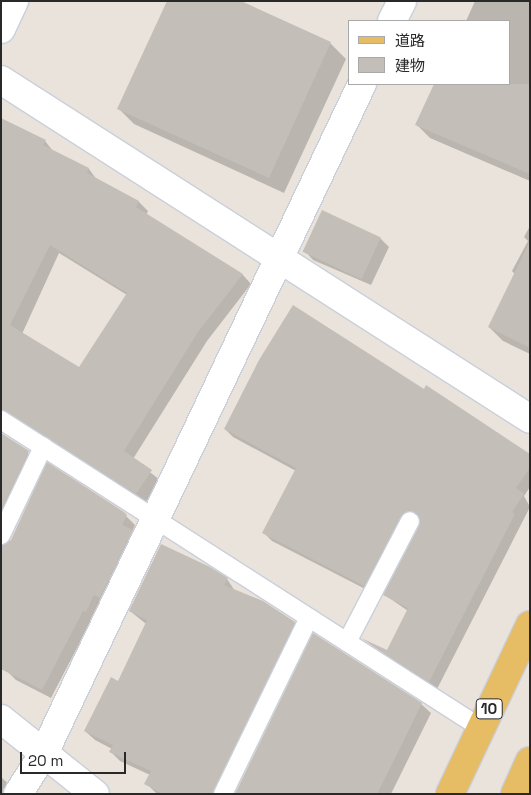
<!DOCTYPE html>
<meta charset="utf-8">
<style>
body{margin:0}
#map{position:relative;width:531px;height:795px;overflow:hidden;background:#eae3dc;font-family:"Space Grotesk","Noto Sans JP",sans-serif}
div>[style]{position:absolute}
.shadow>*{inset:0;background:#0003}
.building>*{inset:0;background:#c3beb7;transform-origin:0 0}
.roads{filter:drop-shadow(1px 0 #cacfda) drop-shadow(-1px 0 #cacfda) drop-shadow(0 1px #cacfda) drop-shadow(0 -1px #cacfda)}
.lane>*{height:18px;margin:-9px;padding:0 9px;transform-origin:9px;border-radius:9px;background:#fff}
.street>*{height:28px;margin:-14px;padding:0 14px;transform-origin:14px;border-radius:14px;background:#fff}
.secondary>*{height:28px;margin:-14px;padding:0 14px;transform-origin:14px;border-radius:14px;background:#fff}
.primary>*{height:28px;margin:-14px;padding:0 14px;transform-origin:14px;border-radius:14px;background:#e6bc65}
span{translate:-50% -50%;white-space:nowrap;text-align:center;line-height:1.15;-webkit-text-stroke:4px #fff;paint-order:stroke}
.shield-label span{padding:1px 4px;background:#fff;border:1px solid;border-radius:4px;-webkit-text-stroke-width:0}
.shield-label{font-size:15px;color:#292929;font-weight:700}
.frame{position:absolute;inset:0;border:2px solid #292929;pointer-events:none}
.legend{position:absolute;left:348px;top:20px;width:162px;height:65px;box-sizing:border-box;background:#fff;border:1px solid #a9a9a9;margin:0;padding:6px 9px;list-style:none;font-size:15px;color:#292929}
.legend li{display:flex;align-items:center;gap:10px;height:25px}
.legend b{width:25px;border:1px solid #a9a9a9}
.scale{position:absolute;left:20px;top:752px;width:106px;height:22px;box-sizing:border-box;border:2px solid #292929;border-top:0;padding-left:6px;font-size:15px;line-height:18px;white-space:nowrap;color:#292929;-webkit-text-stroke:4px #fff;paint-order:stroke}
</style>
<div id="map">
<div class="shadow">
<div style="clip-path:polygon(475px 1px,530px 1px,530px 181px,430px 138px,416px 124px,436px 84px,510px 84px,510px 21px,466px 21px)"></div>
<div style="clip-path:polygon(330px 43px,346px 59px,284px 193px,134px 124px,119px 109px)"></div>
<div style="clip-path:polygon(evenodd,1px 119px,45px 141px,53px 151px,89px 169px,97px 180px,139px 202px,148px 211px,146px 215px,243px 275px,251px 284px,207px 341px,133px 459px,160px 480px,146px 502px,17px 420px,6px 419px,1px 423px,1px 119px,59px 253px,127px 295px,80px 369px,22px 334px,59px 253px)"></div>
<div style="clip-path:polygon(323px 212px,381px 239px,389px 247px,371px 285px,313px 260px,305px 251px)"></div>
<div style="clip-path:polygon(530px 226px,530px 354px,503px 341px,489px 327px,515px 274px,512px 271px,528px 241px,524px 237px)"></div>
<div style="clip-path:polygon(424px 391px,530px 456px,530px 487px,524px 496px,530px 507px,437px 689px,367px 642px,388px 652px,408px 611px,385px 595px,421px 526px,421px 519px,418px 518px,373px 593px,272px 541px,264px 533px,296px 471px,233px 437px,225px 429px)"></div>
<div style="clip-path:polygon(1px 434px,38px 461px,1px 537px)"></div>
<div style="clip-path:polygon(123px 513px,135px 525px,132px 532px,141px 540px,95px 620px,92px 619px,51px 698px,16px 680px,7px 671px)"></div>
<div style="clip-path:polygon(227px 579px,235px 591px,295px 623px,304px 632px,225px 794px,157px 794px,146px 783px,150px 775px,120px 761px,111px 752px,112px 749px,95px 740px,85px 731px,118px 682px,146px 624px,130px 611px)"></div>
<div style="clip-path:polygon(421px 704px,431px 713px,391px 794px,236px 794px)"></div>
<div style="clip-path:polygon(1px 777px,11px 786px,6px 794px,1px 794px)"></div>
</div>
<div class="building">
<div style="clip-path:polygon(167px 1px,241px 1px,331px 42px,269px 178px,117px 109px)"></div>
<div style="clip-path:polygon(434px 84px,530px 84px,530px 174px,415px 125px)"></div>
<div style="clip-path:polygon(evenodd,1px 118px,46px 140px,43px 145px,89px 168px,87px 173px,139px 201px,136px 207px,243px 274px,198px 332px,124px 451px,152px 470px,136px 494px,1px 409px,1px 118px,50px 245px,127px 293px,79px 367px,10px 325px,50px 245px)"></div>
<div style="left:322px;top:210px;width:65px;height:46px;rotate:25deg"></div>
<div style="clip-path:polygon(530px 241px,530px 348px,488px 327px)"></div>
<div style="clip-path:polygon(293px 305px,424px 389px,426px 385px,530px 454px,530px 468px,516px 488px,524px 494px,512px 512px,515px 514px,429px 682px,361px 638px,387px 650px,408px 608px,383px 595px,419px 526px,419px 515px,410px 510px,401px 516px,364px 586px,262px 533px,296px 468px,224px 429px,259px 360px)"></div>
<div style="clip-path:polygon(1px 433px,29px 451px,1px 510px)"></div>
<div style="clip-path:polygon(47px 462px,124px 512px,127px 515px,122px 525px,133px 530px,100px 598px,94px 595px,86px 612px,83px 611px,42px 690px,1px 669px,1px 546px,11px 540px)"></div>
<div style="clip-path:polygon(161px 544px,210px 567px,228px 578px,224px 585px,263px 601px,295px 622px,213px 794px,163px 794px,144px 784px,151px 771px,109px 752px,113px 745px,84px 731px,111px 677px,118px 681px,147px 620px,129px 611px)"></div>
<div style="clip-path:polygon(313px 633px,422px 703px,401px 746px,377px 794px,235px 794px)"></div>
</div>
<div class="roads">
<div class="lane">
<div style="left:1px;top:420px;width:570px;rotate:32.69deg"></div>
<div style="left:1px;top:535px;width:98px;rotate:-64.5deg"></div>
<div style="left:347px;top:642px;width:136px;rotate:-62.5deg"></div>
<div style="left:223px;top:794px;width:196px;rotate:-64deg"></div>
</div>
<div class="street">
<div style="left:392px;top:21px;width:22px;rotate:-63deg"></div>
<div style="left:1px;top:29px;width:31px;rotate:-65deg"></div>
<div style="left:1px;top:80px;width:628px;rotate:32.65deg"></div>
<div style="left:18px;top:794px;width:49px;rotate:-57.6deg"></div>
<div style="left:44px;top:753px;width:741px;rotate:-64.58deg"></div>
</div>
<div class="secondary">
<div style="left:1px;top:719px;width:120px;rotate:38.6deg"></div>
</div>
<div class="primary">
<div style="left:450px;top:794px;width:187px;rotate:-64.7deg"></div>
<div style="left:515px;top:794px;width:36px;rotate:-66deg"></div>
</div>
</div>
<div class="shield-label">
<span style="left:489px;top:709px">10</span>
</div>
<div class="frame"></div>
<ul class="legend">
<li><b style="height:6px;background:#e6bc65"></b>道路</li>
<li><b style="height:14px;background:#c3beb7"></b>建物</li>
</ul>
<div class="scale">20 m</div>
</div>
